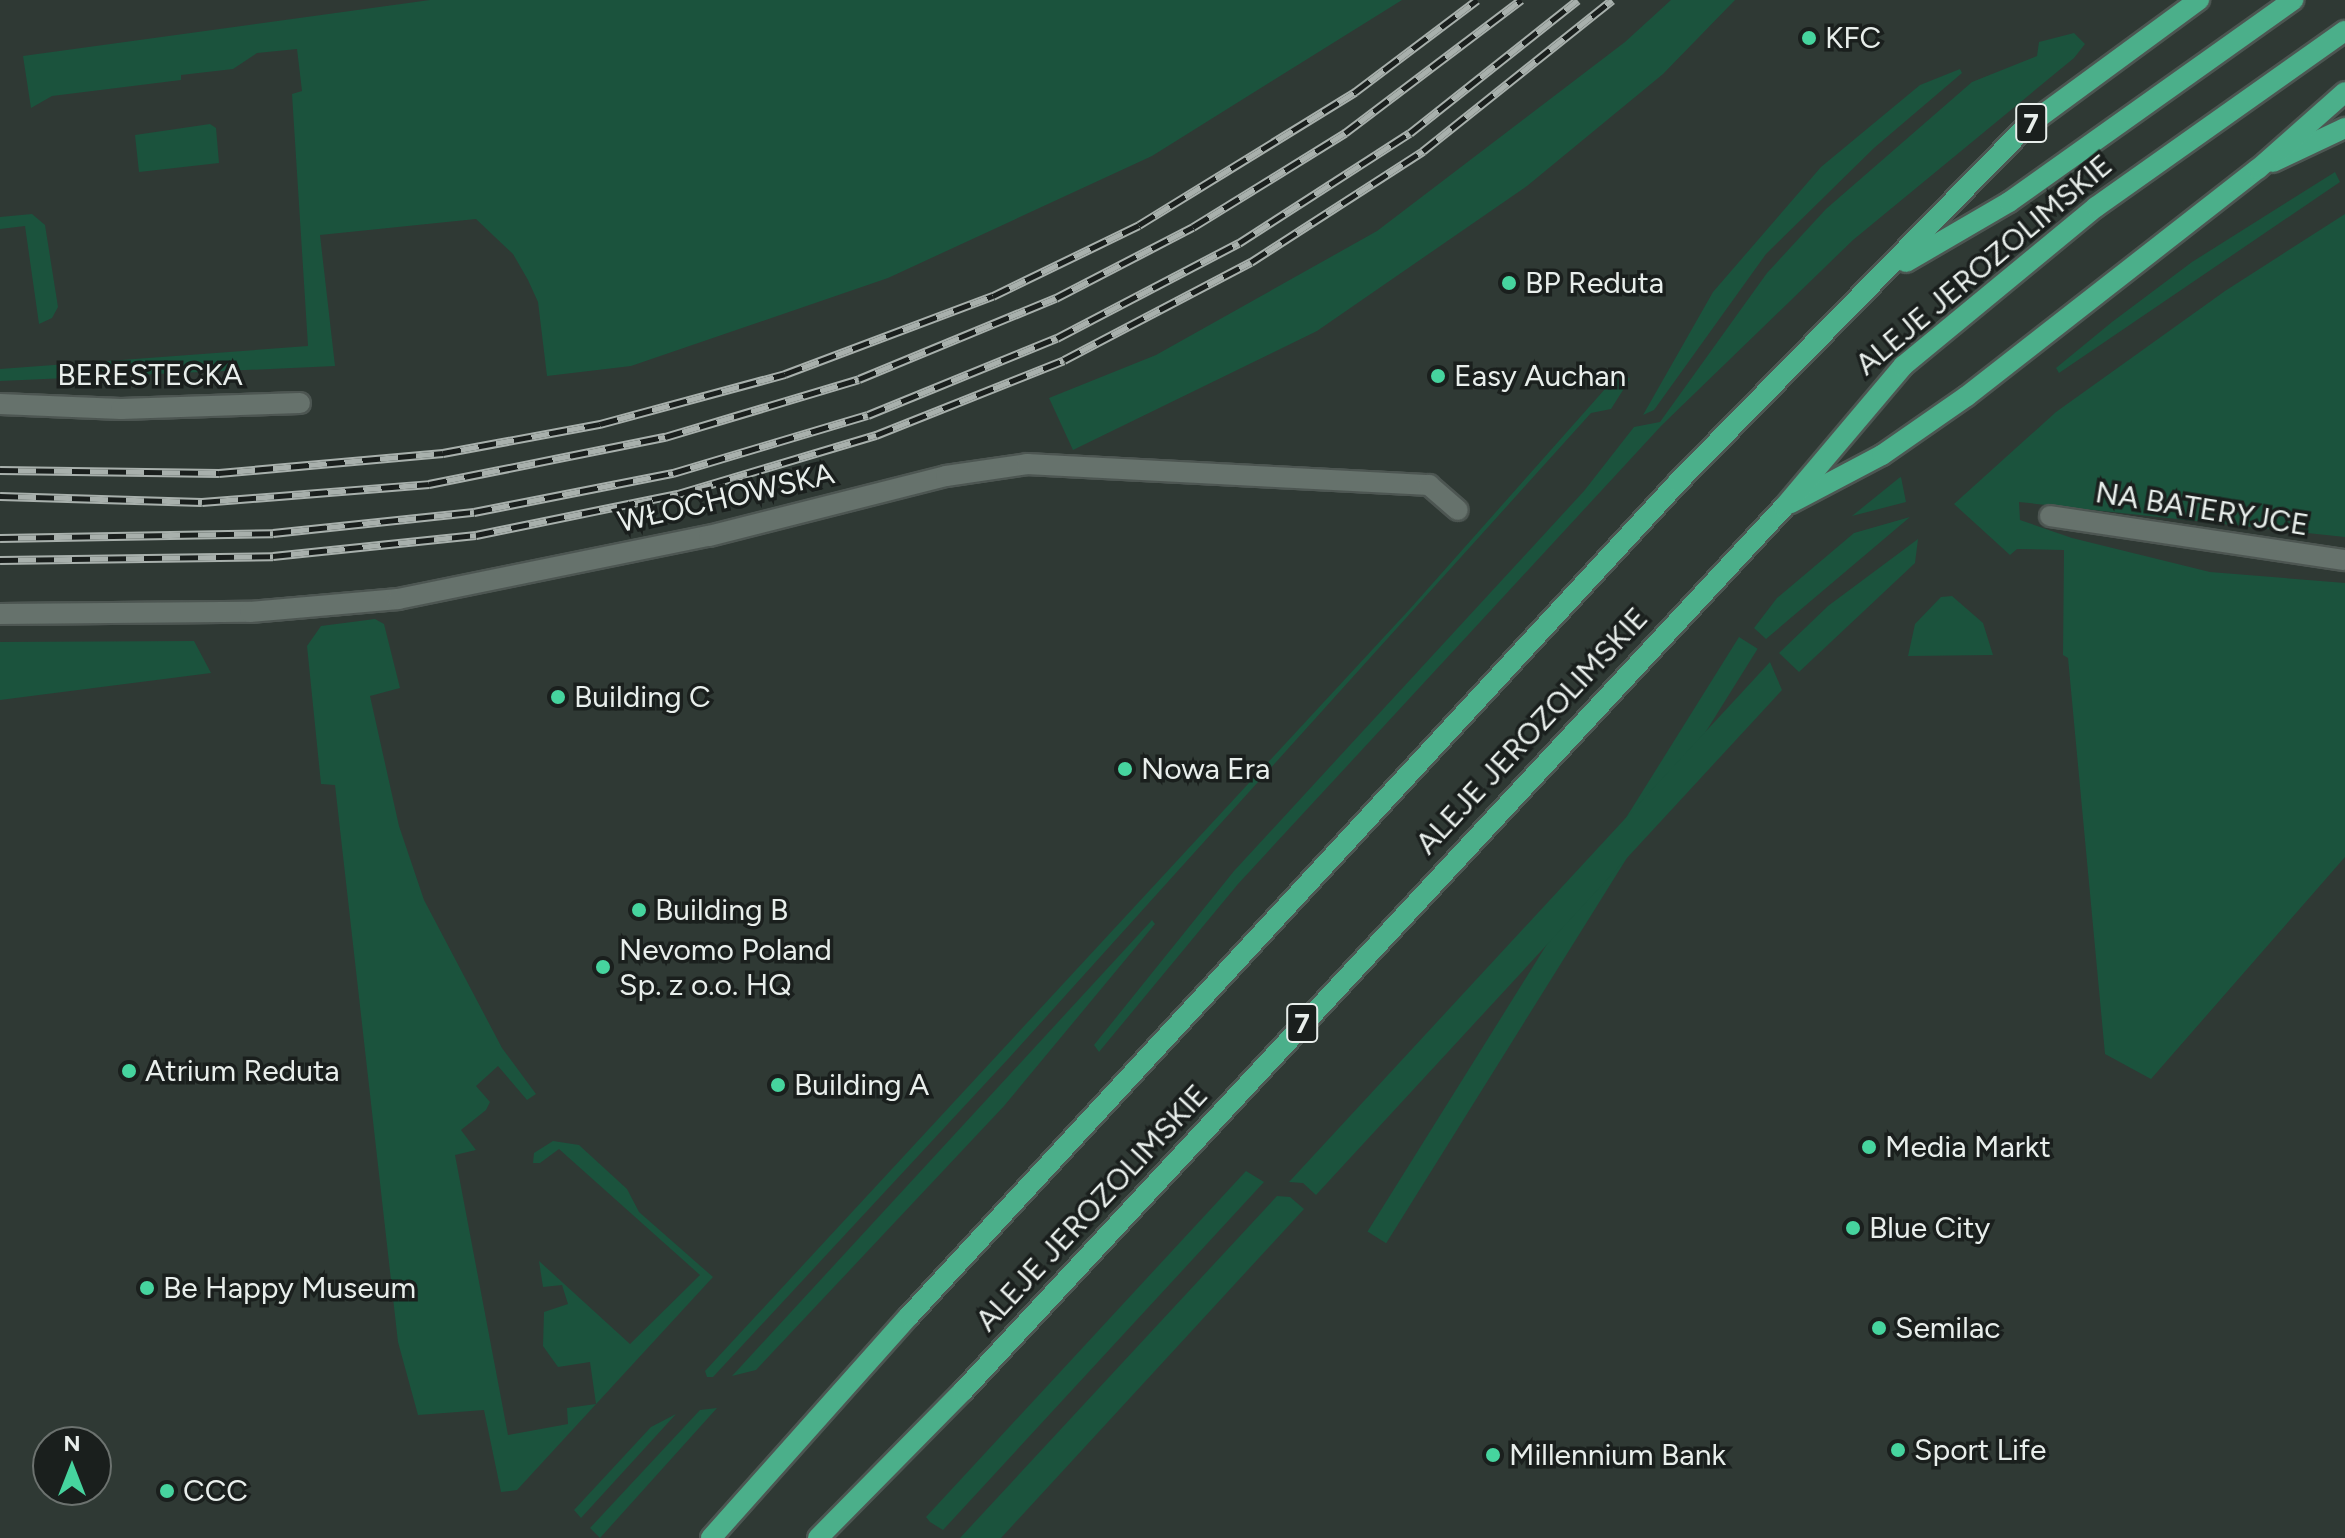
<!DOCTYPE html>
<meta charset="utf-8">
<style>
body{margin:0}
#map{position:relative;width:2345px;height:1538px;overflow:hidden;background:#2f3934;font-family:Figtree,sans-serif}
div>[style]{position:absolute}
.green>*{inset:0;background:#1b533d;transform-origin:0 0}
.roads{filter:drop-shadow(2px 0 #4d5652) drop-shadow(-2px 0 #4d5652) drop-shadow(0 2px #4d5652) drop-shadow(0 -2px #4d5652)}
.minor>*{height:20px;margin:-10px;padding:0 10px;transform-origin:10px;border-radius:10px;background:#66726c}
.major>*{height:20px;margin:-10px;padding:0 10px;transform-origin:10px;border-radius:10px;background:#4baf8a}
.rail>*{height:9px;margin-top:-4.5px;transform-origin:0;background:repeating-linear-gradient(90deg,#1a1f1d 0 18px,#a8b0ac 0 36px);box-sizing:border-box;border-block:2px solid #a8b0ac}
.dots>*{width:22px;height:22px;translate:-50% -50%;box-sizing:border-box;border:4px solid #1a1f1d;border-radius:50%}
span{translate:-50% -50%;white-space:nowrap;text-align:center;line-height:1.15;-webkit-text-stroke:7px #1a1f1d;paint-order:stroke}
.shield-label span{padding:2px 6px;background:#1a1f1d;border:2px solid;border-radius:6px;-webkit-text-stroke-width:0}
.shield-label{font-size:28px;color:#e8eeeb;font-weight:700}
.poi-label{font-size:30px;color:#e8eeeb}
.left{translate:0 -50%;text-align:left}
.street-label{font-size:30px;color:#e8eeeb}
.north{position:absolute;left:32px;top:1426px;width:80px;height:80px;box-sizing:border-box;background:#1a1f1d;border:2px solid #6c726f;border-radius:50%;rotate:0deg;font-size:22px;font-weight:700;line-height:32px;text-align:center;color:#e8eeeb}
.north::after{content:'';display:block;margin:auto;width:28px;height:36px;background:#46d49e;clip-path:polygon(50% 0,100% 100%,50% 72%,0 100%)}
</style>
<div id="map">
<div class="green">
<div style="clip-path:polygon(430px 0,1402px 0,1152px 156px,888px 278px,631px 366px,547px 376px,538px 302px,528px 280px,513px 254px,476px 219px,320px 235px,335px 366px,0 381px,0 369px,308px 346px,292px 94px,302px 91px,297px 49px,257px 53px,233px 69px,181px 75px,181px 80px,52px 96px,31px 108px,23px 56px)"></div>
<div style="clip-path:polygon(1671px 0,1735px 0,1663px 74px,1527px 186px,1317px 331px,1073px 450px,1049px 398px,1156px 355px,1377px 231px,1625px 42px)"></div>
<div style="clip-path:polygon(2074px 33px,2085px 44px,2074px 58px,1853px 240px,1662px 425px,1238px 884px,1099px 1052px,1094px 1045px,1234px 871px,1584px 491px,1634px 427px,1660px 422px,1767px 273px,1826px 209px,1972px 82px,2037px 56px,2039px 42px)"></div>
<div style="clip-path:polygon(1960px 69px,1962px 73px,1874px 148px,1766px 254px,1654px 410px,1643px 415px,1713px 292px,1821px 167px,1920px 85px)"></div>
<div style="clip-path:polygon(210px 124px,216px 128px,219px 163px,139px 172px,135px 135px)"></div>
<div style="clip-path:polygon(2335px 172px,2340px 182px,2059px 373px,2056px 368px,2112px 322px,2192px 262px)"></div>
<div style="clip-path:polygon(32px 214px,45px 225px,58px 307px,52px 318px,39px 324px,25px 226px,0 229px,0 217px)"></div>
<div style="clip-path:polygon(2345px 214px,2345px 537px,2019px 502px,2020px 520px,2072px 538px,2210px 572px,2345px 583px,2345px 857px,2151px 1079px,2105px 1054px,2068px 658px,2063px 655px,2064px 550px,2017px 549px,2010px 555px,1954px 504px,2056px 412px,2225px 291px)"></div>
<div style="clip-path:polygon(1621px 371px,1630px 379px,1611px 409px,1591px 413px,1009px 1058px,713px 1377px,707px 1377px,705px 1371px,1409px 610px)"></div>
<div style="clip-path:polygon(1901px 477px,1906px 502px,1852px 516px,1899px 478px)"></div>
<div style="clip-path:polygon(1910px 517px,1766px 639px,1754px 628px,1777px 598px,1854px 533px)"></div>
<div style="clip-path:polygon(1918px 539px,1915px 563px,1799px 672px,1779px 653px,1828px 606px)"></div>
<div style="clip-path:polygon(1952px 596px,1983px 623px,1993px 655px,1908px 656px,1915px 624px,1941px 597px)"></div>
<div style="clip-path:polygon(375px 619px,384px 624px,400px 688px,370px 696px,399px 826px,424px 900px,502px 1048px,536px 1094px,527px 1100px,498px 1066px,476px 1086px,490px 1102px,486px 1110px,461px 1130px,476px 1150px,455px 1155px,508px 1435px,568px 1424px,567px 1408px,596px 1404px,590px 1362px,558px 1367px,543px 1346px,544px 1312px,568px 1304px,562px 1285px,543px 1287px,539px 1261px,630px 1344px,700px 1275px,559px 1149px,540px 1163px,533px 1163px,534px 1153px,553px 1141px,579px 1145px,627px 1189px,639px 1212px,713px 1277px,517px 1490px,501px 1492px,484px 1410px,418px 1415px,398px 1342px,335px 785px,321px 784px,307px 646px,321px 626px)"></div>
<div style="left:1739px;top:637px;width:22px;height:701px;rotate:32deg"></div>
<div style="clip-path:polygon(194px 641px,211px 673px,0 700px,0 642px)"></div>
<div style="clip-path:polygon(1770px 662px,1782px 690px,1316px 1195px,1303px 1183px,1289px 1182px)"></div>
<div style="clip-path:polygon(1152px 920px,1155px 924px,1004px 1106px,756px 1370px,732px 1376px)"></div>
<div style="clip-path:polygon(1246px 1171px,1264px 1182px,943px 1530px,930px 1522px,926px 1517px)"></div>
<div style="clip-path:polygon(1277px 1196px,1290px 1197px,1304px 1209px,1001px 1538px,960px 1538px)"></div>
<div style="clip-path:polygon(717px 1408px,600px 1538px,590px 1528px,700px 1410px)"></div>
<div style="clip-path:polygon(676px 1414px,581px 1518px,574px 1510px,651px 1427px)"></div>
</div>
<div class="roads">
<div class="minor">
<div style="left:0;top:404px;width:121px;rotate:2.4deg"></div>
<div style="left:121px;top:409px;width:179px;rotate:-1.9deg"></div>
<div style="left:2050px;top:516px;width:298px;rotate:8.5deg"></div>
<div style="left:0;top:614px;width:250px;rotate:-0.5deg"></div>
<div style="left:250px;top:612px;width:149px;rotate:-5deg"></div>
<div style="left:398px;top:599px;width:317px;rotate:-11.5deg"></div>
<div style="left:709px;top:536px;width:244px;rotate:-14.2deg"></div>
<div style="left:946px;top:476px;width:82px;rotate:-8.4deg"></div>
<div style="left:1027px;top:464px;width:403px;rotate:3deg"></div>
<div style="left:1429px;top:485px;width:38px;rotate:41deg"></div>
</div>
<div class="major">
<div style="left:2273px;top:162px;width:80px;rotate:-25.3deg"></div>
<div style="left:1906px;top:262px;width:119px;rotate:-30.2deg"></div>
<div style="left:2009px;top:202px;width:349px;rotate:-35.4deg"></div>
<div style="left:1791px;top:503px;width:103px;rotate:-27.8deg"></div>
<div style="left:1882px;top:455px;width:103px;rotate:-34.8deg"></div>
<div style="left:1967px;top:396px;width:369px;rotate:-38deg"></div>
<div style="left:2258px;top:169px;width:116px;rotate:-41.5deg"></div>
<div style="left:711px;top:1538px;width:297px;rotate:-48.3deg"></div>
<div style="left:909px;top:1316px;width:1134px;rotate:-47.32deg"></div>
<div style="left:1678px;top:482px;width:497px;rotate:-45.6deg"></div>
<div style="left:2026px;top:127px;width:215px;rotate:-36.3deg"></div>
<div style="left:818px;top:1538px;width:206px;rotate:-45.4deg"></div>
<div style="left:963px;top:1391px;width:1206px;rotate:-47.12deg"></div>
<div style="left:1784px;top:507px;width:185px;rotate:-49.8deg"></div>
<div style="left:1903px;top:366px;width:250px;rotate:-39.5deg"></div>
<div style="left:2096px;top:207px;width:305px;rotate:-35.3deg"></div>
</div>
</div>
<div class="rail">
<div style="left:0;top:470px;width:219px;rotate:0.8deg"></div>
<div style="left:219px;top:473px;width:225px;rotate:-5.1deg"></div>
<div style="left:443px;top:453px;width:160px;rotate:-10.5deg"></div>
<div style="left:600px;top:424px;width:192px;rotate:-15.1deg"></div>
<div style="left:785px;top:374px;width:222px;rotate:-20.6deg"></div>
<div style="left:993px;top:296px;width:162px;rotate:-25.9deg"></div>
<div style="left:1139px;top:225px;width:254px;rotate:-31.6deg"></div>
<div style="left:1355px;top:92px;width:153px;rotate:-37deg"></div>
<div style="left:0;top:496px;width:202px;rotate:1.7deg"></div>
<div style="left:202px;top:502px;width:228px;rotate:-4.5deg"></div>
<div style="left:429px;top:484px;width:241px;rotate:-11.3deg"></div>
<div style="left:665px;top:437px;width:202px;rotate:-16.6deg"></div>
<div style="left:859px;top:379px;width:213px;rotate:-22.4deg"></div>
<div style="left:1056px;top:298px;width:154px;rotate:-27.4deg"></div>
<div style="left:1193px;top:227px;width:179px;rotate:-31.7deg"></div>
<div style="left:1345px;top:133px;width:221px;rotate:-37.1deg"></div>
<div style="left:0;top:538px;width:273px;rotate:-1deg"></div>
<div style="left:273px;top:533px;width:202px;rotate:-6deg"></div>
<div style="left:474px;top:512px;width:203px;rotate:-11.1deg"></div>
<div style="left:673px;top:473px;width:203px;rotate:-16.6deg"></div>
<div style="left:868px;top:415px;width:204px;rotate:-22.2deg"></div>
<div style="left:1057px;top:338px;width:205px;rotate:-27.6deg"></div>
<div style="left:1239px;top:243px;width:203px;rotate:-32.8deg"></div>
<div style="left:1410px;top:133px;width:214px;rotate:-38.4deg"></div>
<div style="left:0;top:560px;width:273px;rotate:-0.8deg"></div>
<div style="left:273px;top:556px;width:204px;rotate:-5.9deg"></div>
<div style="left:476px;top:535px;width:206px;rotate:-11.5deg"></div>
<div style="left:678px;top:494px;width:207px;rotate:-16.6deg"></div>
<div style="left:876px;top:435px;width:202px;rotate:-21.7deg"></div>
<div style="left:1064px;top:360px;width:211px;rotate:-27.7deg"></div>
<div style="left:1251px;top:262px;width:205px;rotate:-32.8deg"></div>
<div style="left:1423px;top:151px;width:242px;rotate:-38.6deg"></div>
</div>
<div class="dots">
<div style="left:1809px;top:38px;background:#46d49e"></div>
<div style="left:1509px;top:283px;background:#46d49e"></div>
<div style="left:1438px;top:376px;background:#46d49e"></div>
<div style="left:558px;top:697px;background:#46d49e"></div>
<div style="left:1125px;top:769px;background:#46d49e"></div>
<div style="left:639px;top:910px;background:#46d49e"></div>
<div style="left:603px;top:967px;background:#46d49e"></div>
<div style="left:129px;top:1071px;background:#46d49e"></div>
<div style="left:778px;top:1085px;background:#46d49e"></div>
<div style="left:1869px;top:1147px;background:#46d49e"></div>
<div style="left:1853px;top:1228px;background:#46d49e"></div>
<div style="left:147px;top:1288px;background:#46d49e"></div>
<div style="left:1879px;top:1328px;background:#46d49e"></div>
<div style="left:1898px;top:1450px;background:#46d49e"></div>
<div style="left:1493px;top:1455px;background:#46d49e"></div>
<div style="left:167px;top:1491px;background:#46d49e"></div>
</div>
<div class="shield-label">
<span style="left:2031px;top:123px">7</span>
<span style="left:1302px;top:1023px">7</span>
</div>
<div class="poi-label">
<span class="left" style="left:1825px;top:38px">KFC</span>
<span class="left" style="left:1525px;top:283px">BP Reduta</span>
<span class="left" style="left:1454px;top:376px">Easy Auchan</span>
<span class="left" style="left:574px;top:697px">Building C</span>
<span class="left" style="left:1141px;top:769px">Nowa Era</span>
<span class="left" style="left:655px;top:910px">Building B</span>
<span class="left" style="left:619px;top:967px">Nevomo Poland<br>Sp. z o.o. HQ</span>
<span class="left" style="left:145px;top:1071px">Atrium Reduta</span>
<span class="left" style="left:794px;top:1085px">Building A</span>
<span class="left" style="left:1885px;top:1147px">Media Markt</span>
<span class="left" style="left:1869px;top:1228px">Blue City</span>
<span class="left" style="left:163px;top:1288px">Be Happy Museum</span>
<span class="left" style="left:1895px;top:1328px">Semilac</span>
<span class="left" style="left:1914px;top:1450px">Sport Life</span>
<span class="left" style="left:1509px;top:1455px">Millennium Bank</span>
<span class="left" style="left:183px;top:1491px">CCC</span>
</div>
<div class="street-label">
<span style="left:1984px;top:265px;rotate:-40deg">ALEJE JEROZOLIMSKIE</span>
<span style="left:150px;top:375px">BERESTECKA</span>
<span style="left:726px;top:498px;rotate:-13deg">WŁOCHOWSKA</span>
<span style="left:2202px;top:509px;rotate:9deg">NA BATERYJCE</span>
<span style="left:1532px;top:731px;rotate:-47deg">ALEJE JEROZOLIMSKIE</span>
<span style="left:1092px;top:1208px;rotate:-47deg">ALEJE JEROZOLIMSKIE</span>
</div>
<div class="north">N</div>
</div>
